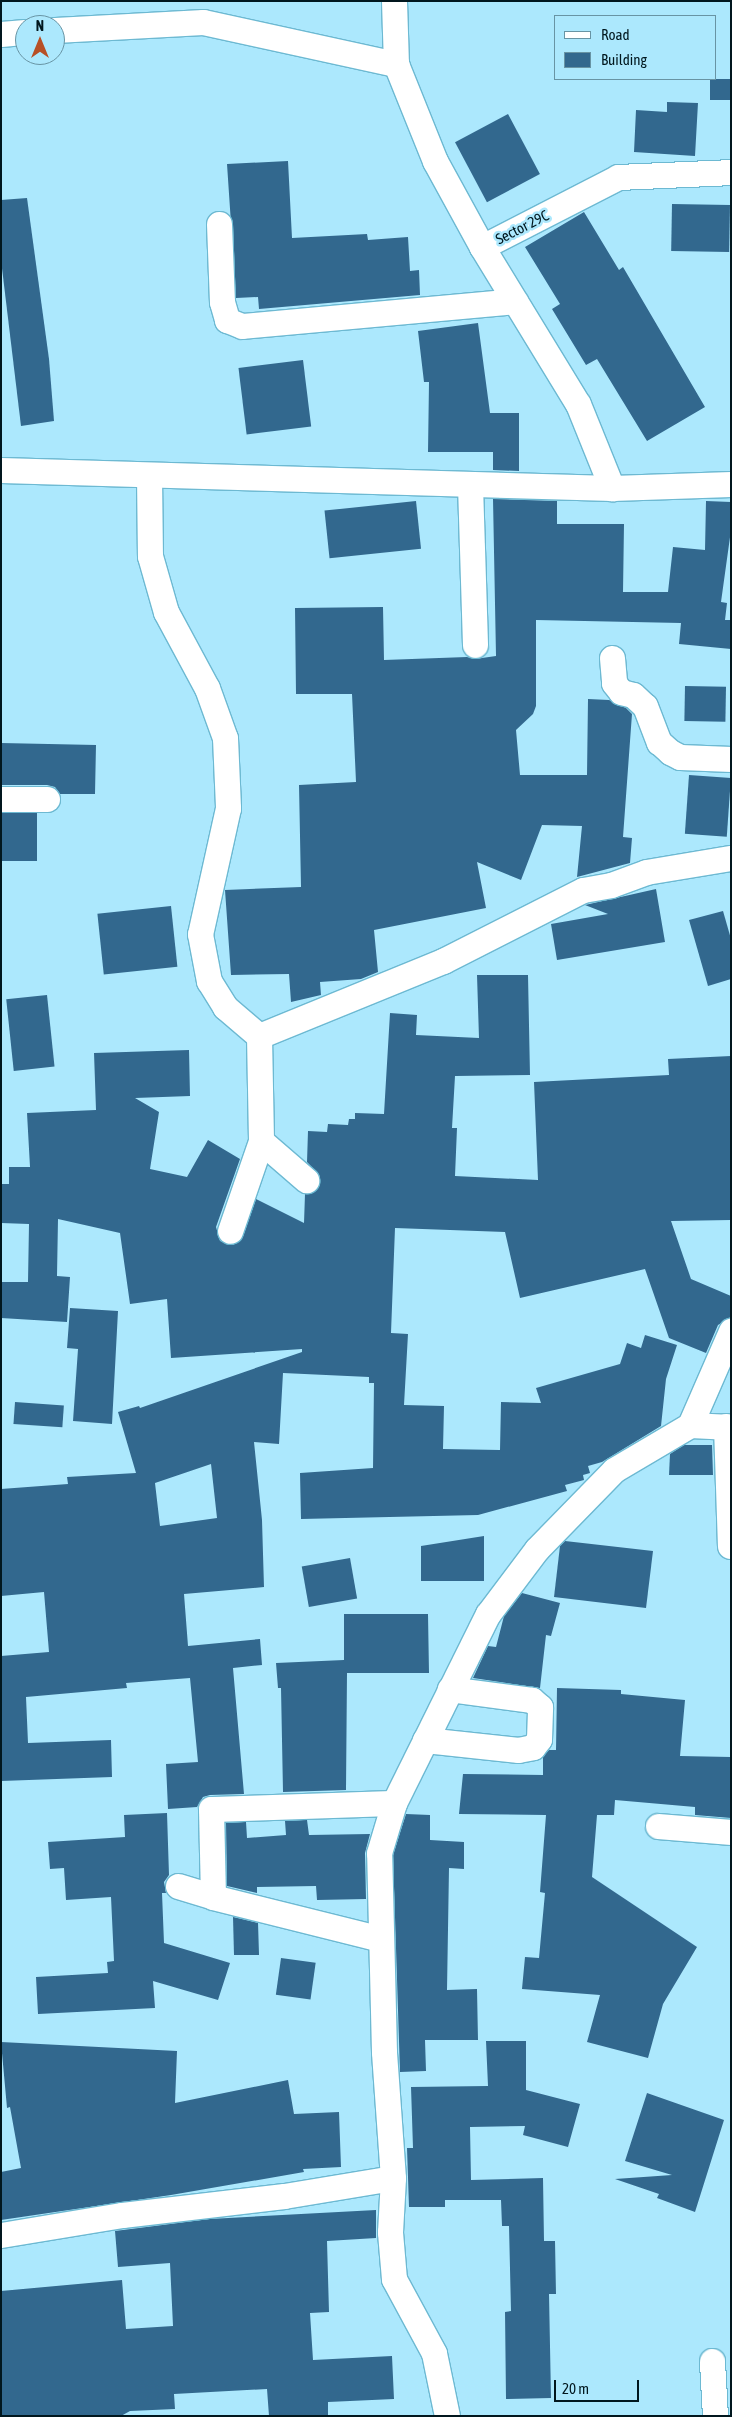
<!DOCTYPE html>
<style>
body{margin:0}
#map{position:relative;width:732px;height:2417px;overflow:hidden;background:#ace8fd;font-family:"Asap Condensed",sans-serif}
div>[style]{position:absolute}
.building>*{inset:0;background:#32688e;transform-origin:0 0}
.roads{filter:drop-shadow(1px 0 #6db9d2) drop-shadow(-1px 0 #6db9d2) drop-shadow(0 1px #6db9d2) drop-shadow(0 -1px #6db9d2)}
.minor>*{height:25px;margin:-12.5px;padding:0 12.5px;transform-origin:12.5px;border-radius:12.5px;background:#fff}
span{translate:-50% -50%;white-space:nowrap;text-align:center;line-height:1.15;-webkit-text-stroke:5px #ace8fd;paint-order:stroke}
.street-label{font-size:15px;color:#01171e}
.frame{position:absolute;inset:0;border:2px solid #01171e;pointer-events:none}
.legend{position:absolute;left:554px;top:15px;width:162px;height:65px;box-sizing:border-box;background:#ace8fd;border:1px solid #6894a4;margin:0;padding:6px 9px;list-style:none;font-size:15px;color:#01171e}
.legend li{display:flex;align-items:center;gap:10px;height:25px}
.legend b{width:25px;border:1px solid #6894a4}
.north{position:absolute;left:15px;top:15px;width:50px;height:50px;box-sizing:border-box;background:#ace8fd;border:1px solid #6894a4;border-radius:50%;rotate:0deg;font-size:14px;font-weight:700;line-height:20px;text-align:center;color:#01171e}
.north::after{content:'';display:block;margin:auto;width:18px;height:22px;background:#b75026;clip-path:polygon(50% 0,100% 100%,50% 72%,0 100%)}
.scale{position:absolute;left:554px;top:2380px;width:85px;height:22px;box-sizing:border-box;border:2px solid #01171e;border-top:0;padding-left:6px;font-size:15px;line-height:18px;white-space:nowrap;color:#01171e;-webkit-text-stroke:4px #ace8fd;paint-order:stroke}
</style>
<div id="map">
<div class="building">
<div style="left:710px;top:79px;width:21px;height:21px"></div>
<div style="clip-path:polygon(667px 102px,698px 103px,695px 156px,634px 152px,636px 110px,667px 112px)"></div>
<div style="left:508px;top:114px;width:68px;height:60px;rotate:62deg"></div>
<div style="clip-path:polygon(288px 161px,292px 238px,367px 234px,368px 240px,408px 237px,410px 271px,419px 270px,420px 295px,259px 309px,258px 297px,236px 298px,227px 164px)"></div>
<div style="clip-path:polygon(27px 198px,49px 359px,54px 421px,21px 426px,1px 260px,1px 200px)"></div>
<div style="left:672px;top:204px;width:58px;height:47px;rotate:1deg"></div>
<div style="clip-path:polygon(584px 212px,619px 270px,623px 267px,705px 407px,647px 441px,597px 359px,586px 365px,552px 309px,560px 304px,525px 247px)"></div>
<div style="clip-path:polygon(478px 323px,490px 413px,519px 413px,519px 471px,493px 470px,493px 452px,428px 452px,429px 382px,424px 382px,418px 331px)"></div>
<div style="left:303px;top:360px;width:67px;height:65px;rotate:83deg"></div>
<div style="clip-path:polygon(493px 499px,557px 501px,557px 524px,624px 524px,623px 592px,668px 592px,673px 547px,705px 550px,706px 501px,731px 502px,731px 530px,721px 602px,727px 603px,725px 620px,731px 620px,731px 649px,679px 644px,681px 623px,536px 620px,536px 706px,533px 714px,516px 730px,520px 775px,587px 775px,588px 699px,609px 700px,626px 708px,632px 714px,623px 837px,632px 838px,630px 863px,577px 877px,582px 826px,542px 825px,521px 880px,477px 862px,486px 908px,374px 930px,378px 972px,361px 979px,320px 982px,321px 995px,291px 1002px,289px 974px,231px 975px,225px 890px,301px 887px,299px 785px,356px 782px,352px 694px,296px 694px,295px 608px,383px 607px,384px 660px,467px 657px,475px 659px,496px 656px)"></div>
<div style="left:416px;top:501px;width:48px;height:92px;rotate:84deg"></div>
<div style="left:685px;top:686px;width:41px;height:35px;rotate:1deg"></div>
<div style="clip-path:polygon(1px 743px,96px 745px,95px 794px,60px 794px,55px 787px,47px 785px,1px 785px)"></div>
<div style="left:689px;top:775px;width:42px;height:59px;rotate:4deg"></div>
<div style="left:1px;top:813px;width:36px;height:48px"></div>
<div style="clip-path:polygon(656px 889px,665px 942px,557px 960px,551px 924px,608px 914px,585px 905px)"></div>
<div style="left:171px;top:906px;width:61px;height:74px;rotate:84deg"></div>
<div style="clip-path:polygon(723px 911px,731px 939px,731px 979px,708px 986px,689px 920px)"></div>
<div style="clip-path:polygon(evenodd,477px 975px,528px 975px,530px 1075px,455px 1076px,452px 1128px,457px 1128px,455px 1176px,538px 1180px,534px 1082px,669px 1075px,668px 1059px,731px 1056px,731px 1220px,671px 1221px,691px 1279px,731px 1296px,731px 1317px,718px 1325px,706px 1353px,669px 1338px,645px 1269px,520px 1298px,505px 1232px,395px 1228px,391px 1333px,408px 1334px,404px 1405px,444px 1406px,443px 1449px,500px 1450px,501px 1402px,541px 1403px,536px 1388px,620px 1364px,627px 1343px,641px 1348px,645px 1335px,677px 1345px,666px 1379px,661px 1426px,602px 1462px,588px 1466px,590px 1473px,583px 1475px,584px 1480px,565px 1485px,567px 1491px,478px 1515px,301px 1519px,300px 1473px,373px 1468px,374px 1383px,369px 1383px,369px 1377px,283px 1373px,279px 1444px,254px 1442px,262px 1520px,264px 1587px,184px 1594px,188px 1646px,260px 1639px,262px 1665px,233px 1668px,244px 1794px,210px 1795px,203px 1797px,197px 1807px,168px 1809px,166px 1764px,198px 1762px,190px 1678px,126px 1683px,127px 1688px,26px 1697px,28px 1743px,111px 1740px,112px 1777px,1px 1781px,1px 1656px,49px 1652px,44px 1592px,1px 1596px,1px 1489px,68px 1484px,67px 1477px,136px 1473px,118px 1412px,139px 1406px,140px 1408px,302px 1352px,302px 1349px,171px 1358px,167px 1299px,130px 1304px,120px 1233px,58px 1219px,57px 1276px,70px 1277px,67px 1322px,1px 1318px,1px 1282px,28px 1282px,29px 1224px,1px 1223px,1px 1184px,9px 1184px,9px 1167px,30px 1167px,27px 1113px,96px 1110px,94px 1053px,189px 1050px,190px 1096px,135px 1098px,159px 1112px,150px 1169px,187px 1177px,208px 1140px,240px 1159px,216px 1227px,220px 1241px,233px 1245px,243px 1236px,256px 1199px,304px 1223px,305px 1194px,316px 1190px,320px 1182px,319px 1175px,307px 1162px,308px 1131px,327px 1132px,328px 1124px,348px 1125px,349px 1119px,355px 1119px,355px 1113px,384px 1114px,390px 1013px,417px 1015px,416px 1035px,479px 1038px,477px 975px,211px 1464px,217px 1518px,160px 1526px,155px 1483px,211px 1464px)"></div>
<div style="left:47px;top:995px;width:72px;height:41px;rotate:84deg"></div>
<div style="clip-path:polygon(70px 1308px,118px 1311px,112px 1424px,73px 1421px,78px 1349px,67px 1348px)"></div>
<div style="left:15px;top:1402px;width:49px;height:22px;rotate:4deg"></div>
<div style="clip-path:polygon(684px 1445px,712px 1445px,713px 1475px,669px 1475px,670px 1454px)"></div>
<div style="clip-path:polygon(484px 1536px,484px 1581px,421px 1581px,421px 1546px)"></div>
<div style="clip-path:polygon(565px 1541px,653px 1551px,646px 1608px,554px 1597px,560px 1546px)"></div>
<div style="left:350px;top:1558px;width:41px;height:49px;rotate:80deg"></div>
<div style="clip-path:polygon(522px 1593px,560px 1603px,551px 1636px,546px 1635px,540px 1688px,473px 1678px,488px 1646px,496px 1647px,504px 1616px)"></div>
<div style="clip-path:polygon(344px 1614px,428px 1614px,429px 1673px,347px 1673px,346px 1790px,283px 1792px,281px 1688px,278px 1688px,276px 1663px,344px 1660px)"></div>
<div style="clip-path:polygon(557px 1688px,621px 1690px,621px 1694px,685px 1700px,680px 1756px,731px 1757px,731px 1818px,695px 1815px,695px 1807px,615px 1800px,614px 1815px,597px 1815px,592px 1877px,697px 1947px,663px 2004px,648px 2058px,587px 2042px,600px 1995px,522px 1989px,525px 1957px,539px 1958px,545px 1893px,540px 1892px,546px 1815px,459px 1814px,463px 1774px,543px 1775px,543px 1756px,549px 1750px,556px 1750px)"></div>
<div style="clip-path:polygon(167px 1813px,169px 1875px,164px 1882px,166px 1893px,162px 1893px,164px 1943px,230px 1963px,218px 2000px,153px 1981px,155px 2008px,38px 2014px,36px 1977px,108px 1973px,107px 1962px,114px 1961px,111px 1897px,66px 1900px,64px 1868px,50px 1869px,48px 1842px,125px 1837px,124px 1815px)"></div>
<div style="clip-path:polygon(406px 1814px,430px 1815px,430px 1840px,464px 1842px,464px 1869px,449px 1868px,447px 1990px,477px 1989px,478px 2040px,425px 2040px,426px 2071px,400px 2072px,393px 1855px)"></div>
<div style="clip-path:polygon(307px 1820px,309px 1835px,370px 1834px,365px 1853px,366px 1899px,317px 1900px,316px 1886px,257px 1887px,257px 1893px,227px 1886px,226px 1823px,246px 1822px,247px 1838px,286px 1835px,285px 1821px)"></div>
<div style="clip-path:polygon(233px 1917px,258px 1923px,259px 1955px,234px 1955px)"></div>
<div style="left:281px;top:1958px;width:35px;height:37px;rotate:8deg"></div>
<div style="clip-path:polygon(486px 2041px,526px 2041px,526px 2090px,580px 2104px,568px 2147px,523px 2135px,525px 2126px,470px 2127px,471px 2180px,543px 2178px,544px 2241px,555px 2241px,556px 2294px,549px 2294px,551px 2398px,506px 2399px,505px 2312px,511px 2311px,509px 2226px,502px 2226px,501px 2200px,445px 2200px,445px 2207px,409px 2207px,407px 2148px,413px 2148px,411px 2087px,488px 2086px)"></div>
<div style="clip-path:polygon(1px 2042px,177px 2051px,175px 2103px,288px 2080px,294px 2114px,339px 2112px,341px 2167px,303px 2169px,304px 2172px,171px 2195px,1px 2220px,1px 2172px,21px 2168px,10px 2107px,7px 2108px)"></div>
<div style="clip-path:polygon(647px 2093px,724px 2120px,695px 2212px,657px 2198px,659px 2194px,615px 2179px,672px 2175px,625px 2161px)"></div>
<div style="clip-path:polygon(376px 2210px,376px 2238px,327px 2241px,329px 2312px,310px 2313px,313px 2360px,392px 2356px,394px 2399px,328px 2402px,328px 2416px,269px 2416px,267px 2389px,174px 2394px,175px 2409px,130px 2411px,121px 2416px,1px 2416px,1px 2291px,122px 2280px,126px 2329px,173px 2326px,170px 2263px,118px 2267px,115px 2231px,210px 2219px)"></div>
</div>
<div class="roads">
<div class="minor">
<div style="left:394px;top:1px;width:63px;rotate:88.2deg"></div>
<div style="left:396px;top:64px;width:105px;rotate:68.1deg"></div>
<div style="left:435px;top:161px;width:98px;rotate:61.3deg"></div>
<div style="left:482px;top:247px;width:184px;rotate:58.6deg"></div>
<div style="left:578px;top:404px;width:91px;rotate:68deg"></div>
<div style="left:55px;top:30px;width:148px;rotate:-3.1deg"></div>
<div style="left:203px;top:22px;width:198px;rotate:12.3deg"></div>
<div style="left:1px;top:34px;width:24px;rotate:-5deg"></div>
<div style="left:219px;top:224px;width:78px;rotate:87.8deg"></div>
<div style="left:222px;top:302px;width:19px;rotate:74deg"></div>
<div style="left:227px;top:320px;width:16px;rotate:22deg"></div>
<div style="left:242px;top:326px;width:274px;rotate:-5.2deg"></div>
<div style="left:482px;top:247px;width:153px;rotate:-27.2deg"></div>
<div style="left:618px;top:177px;width:113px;rotate:-2.5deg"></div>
<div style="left:1px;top:470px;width:611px;rotate:1.69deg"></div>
<div style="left:612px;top:488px;width:119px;rotate:-1.9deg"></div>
<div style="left:149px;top:476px;width:80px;rotate:89.3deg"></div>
<div style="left:150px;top:556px;width:58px;rotate:74.1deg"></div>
<div style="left:166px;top:612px;width:86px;rotate:61.7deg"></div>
<div style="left:207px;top:688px;width:53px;rotate:70.2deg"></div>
<div style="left:225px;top:738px;width:70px;rotate:87.5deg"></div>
<div style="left:228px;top:808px;width:129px;rotate:102.5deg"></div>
<div style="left:200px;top:934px;width:48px;rotate:79.2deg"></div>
<div style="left:209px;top:981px;width:31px;rotate:58deg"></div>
<div style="left:225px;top:1007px;width:45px;rotate:40.5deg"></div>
<div style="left:259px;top:1036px;width:105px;rotate:88.9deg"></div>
<div style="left:261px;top:1141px;width:95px;rotate:109deg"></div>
<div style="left:470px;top:485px;width:160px;rotate:88.2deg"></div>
<div style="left:612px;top:658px;width:25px;rotate:85deg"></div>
<div style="left:614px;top:683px;width:11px;rotate:52deg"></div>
<div style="left:621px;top:692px;width:12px;rotate:14deg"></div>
<div style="left:633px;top:695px;width:16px;rotate:43deg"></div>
<div style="left:645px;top:706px;width:39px;rotate:69deg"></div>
<div style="left:659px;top:742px;width:15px;rotate:42deg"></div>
<div style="left:670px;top:752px;width:11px;rotate:27deg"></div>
<div style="left:680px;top:757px;width:51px;rotate:2.2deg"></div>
<div style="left:1px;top:799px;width:46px"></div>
<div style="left:259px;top:1036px;width:199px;rotate:-22.2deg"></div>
<div style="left:443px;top:961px;width:157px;rotate:-26.9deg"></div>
<div style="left:583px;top:890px;width:28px;rotate:-10deg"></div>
<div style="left:611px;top:885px;width:37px;rotate:-20deg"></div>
<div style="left:646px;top:872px;width:86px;rotate:-9.4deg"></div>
<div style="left:261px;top:1141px;width:60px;rotate:40.9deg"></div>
<div style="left:690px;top:1425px;width:103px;rotate:-66.4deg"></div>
<div style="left:726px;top:1426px;width:120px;rotate:88.1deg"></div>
<div style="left:425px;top:1740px;width:94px;rotate:6.1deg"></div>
<div style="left:518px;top:1750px;width:15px;rotate:-11deg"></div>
<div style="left:533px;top:1747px;width:10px;rotate:-53deg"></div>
<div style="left:539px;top:1739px;width:32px;rotate:-88deg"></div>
<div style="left:540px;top:1707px;width:11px;rotate:-139deg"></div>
<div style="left:532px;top:1700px;width:83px;rotate:-172.4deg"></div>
<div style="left:658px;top:1826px;width:73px;rotate:4.7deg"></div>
<div style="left:178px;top:1886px;width:37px;rotate:17deg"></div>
<div style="left:381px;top:1939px;width:173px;rotate:-166deg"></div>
<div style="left:213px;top:1897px;width:88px;rotate:-91.3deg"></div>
<div style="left:211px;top:1809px;width:183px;rotate:-1.9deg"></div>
<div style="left:1px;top:2235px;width:123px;rotate:-9.4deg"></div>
<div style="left:122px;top:2215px;width:163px;rotate:-6.7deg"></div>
<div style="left:284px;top:2196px;width:110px;rotate:-9.4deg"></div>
<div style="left:712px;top:2361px;width:55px;rotate:86.9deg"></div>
<div style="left:447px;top:2416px;width:64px;rotate:-101.7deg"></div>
<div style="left:434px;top:2353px;width:84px;rotate:-118.4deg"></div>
<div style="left:394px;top:2279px;width:47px;rotate:-94.9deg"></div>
<div style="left:390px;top:2232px;width:54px;rotate:-86.8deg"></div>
<div style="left:393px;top:2178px;width:126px;rotate:-94.1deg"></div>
<div style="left:384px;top:2052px;width:199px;rotate:-91.4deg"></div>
<div style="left:379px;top:1853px;width:52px;rotate:-73.3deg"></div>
<div style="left:394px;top:1803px;width:211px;rotate:-63.6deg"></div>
<div style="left:488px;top:1614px;width:81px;rotate:-53deg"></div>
<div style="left:537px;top:1549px;width:110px;rotate:-45.7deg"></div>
<div style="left:614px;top:1470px;width:88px;rotate:-30.6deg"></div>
<div style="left:690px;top:1425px;width:41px;rotate:2.8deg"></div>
</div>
</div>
<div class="street-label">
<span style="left:522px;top:227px;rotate:-27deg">Sector 29C</span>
</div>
<div class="frame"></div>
<ul class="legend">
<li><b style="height:6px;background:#fff"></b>Road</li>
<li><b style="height:14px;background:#32688e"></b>Building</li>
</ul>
<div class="north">N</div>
<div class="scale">20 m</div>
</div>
